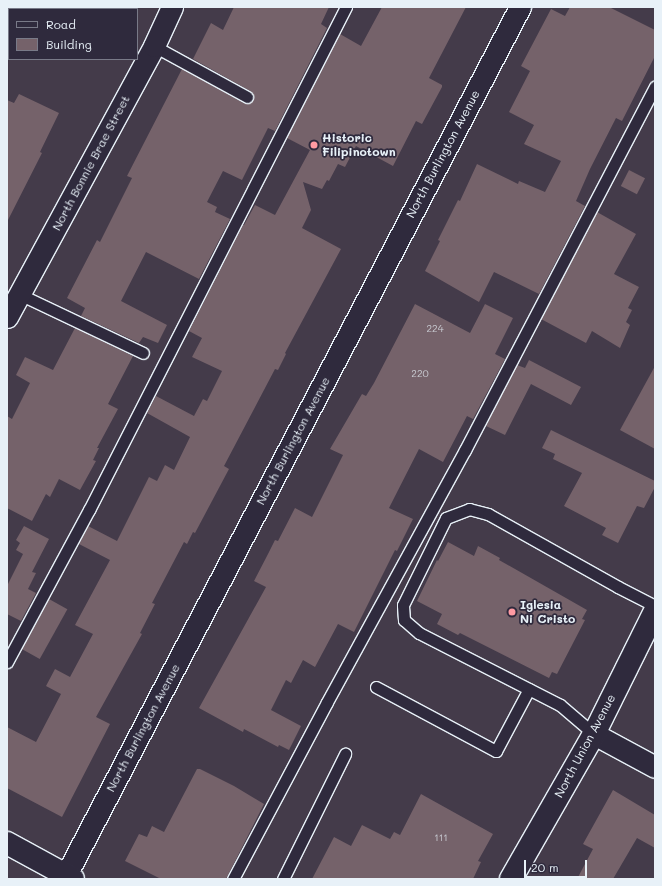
<!DOCTYPE html>
<style>
body{margin:0}
#map{position:relative;width:662px;height:886px;overflow:hidden;background:#443b4a;font-family:Mali,sans-serif}
div>[style]{position:absolute}
.building>*{inset:0;background:#75626a;transform-origin:0 0}
.roads{filter:drop-shadow(1px 0 #e8f1f8) drop-shadow(-1px 0 #e8f1f8) drop-shadow(0 1px #e8f1f8) drop-shadow(0 -1px #e8f1f8)}
.lane>*{height:11px;margin:-5.5px;padding:0 5.5px;transform-origin:5.5px;border-radius:5.5px;background:#2f2a3d}
.street>*{height:21px;margin:-10.5px;padding:0 10.5px;transform-origin:10.5px;border-radius:10.5px;background:#2f2a3d}
.secondary>*{height:22px;margin:-11px;padding:0 11px;transform-origin:11px;border-radius:11px;background:#2f2a3d}
.primary>*{height:22px;margin:-11px;padding:0 11px;transform-origin:11px;border-radius:11px;background:#2f2a3d}
.dots>*{width:11px;height:11px;translate:-50% -50%;box-sizing:border-box;border:2px solid #2f2a3d;border-radius:50%}
span{translate:-50% -50%;white-space:nowrap;text-align:center;line-height:1.15;-webkit-text-stroke:3.5px #2f2a3d;paint-order:stroke}
.number-label{font-size:10px;color:#cbcdd4}
.number-label span{-webkit-text-stroke-width:0}
.poi-label{font-size:12px;color:#e8f1f8;font-weight:700}
.left{translate:0 -50%;text-align:left}
.street-label{font-size:12px;color:#e8f1f8}
.frame{position:absolute;inset:0;border:8px solid #e8f1f8;pointer-events:none}
.legend{position:absolute;left:8px;top:8px;width:130px;height:52px;box-sizing:border-box;background:#2f2a3d;border:1px solid #797a88;margin:0;padding:5px 7px;list-style:none;font-size:12px;color:#e8f1f8}
.legend li{display:flex;align-items:center;gap:8px;height:20px}
.legend b{width:20px;border:1px solid #797a88}
.scale{position:absolute;left:524px;top:860px;width:63px;height:18px;box-sizing:border-box;border:2px solid #e8f1f8;border-top:0;padding-left:5px;font-size:12px;line-height:14px;white-space:nowrap;color:#e8f1f8;-webkit-text-stroke:3px #2f2a3d;paint-order:stroke}
</style>
<div id="map">
<div class="building">
<div style="clip-path:polygon(234px 7px,329px 7px,321px 24px,327px 28px,275px 131px,268px 128px,242px 180px,223px 171px,207px 202px,217px 207px,215px 212px,230px 219px,199px 279px,146px 252px,121px 301px,167px 325px,158px 343px,143px 337px,139px 343px,81px 316px,85px 308px,67px 298px,97px 240px,100px 242px,132px 178px,127px 176px,182px 69px,244px 103px,248px 104px,253px 101px,254px 96px,250px 91px,193px 59px,211px 23px,223px 30px)"></div>
<div style="clip-path:polygon(382px 7px,466px 7px,429px 78px,442px 85px,442px 87px,422px 124px,416px 121px,393px 166px,356px 146px,345px 167px,338px 164px,329px 181px,327px 180px,322px 189px,303px 182px,311px 210px,302px 228px,341px 249px,285px 353px,286px 354px,278px 370px,275px 369px,224px 466px,229px 469px,195px 533px,193px 532px,187px 544px,184px 542px,152px 603px,155px 604px,140px 633px,142px 634px,96px 717px,110px 724px,62px 817px,7px 788px,7px 727px,36px 742px,61px 694px,46px 686px,55px 669px,70px 677px,93px 634px,75px 625px,110px 560px,79px 544px,88px 526px,117px 541px,149px 477px,157px 481px,165px 465px,174px 470px,190px 437px,147px 413px,156px 396px,194px 416px,203px 399px,207px 401px,222px 371px,192px 357px,202px 338px,189px 331px,243px 225px,244px 225px,255px 205px,275px 215px,310px 150px,287px 138px,340px 34px,361px 46px)"></div>
<div style="clip-path:polygon(570px 7px,609px 7px,655px 30px,655px 56px,622px 121px,616px 118px,590px 169px,576px 201px,585px 206px,539px 294px,494px 272px,479px 302px,425px 271px,440px 241px,438px 240px,458px 200px,460px 201px,477px 164px,518px 184px,519px 181px,545px 192px,561px 161px,524px 144px,534px 125px,509px 112px,530px 71px,521px 66px,551px 9px,565px 16px)"></div>
<div style="clip-path:polygon(19px 94px,59px 113px,40px 152px,42px 153px,7px 222px,7px 100px,14px 103px)"></div>
<div style="left:629px;top:170px;width:18px;height:18px;rotate:27deg"></div>
<div style="clip-path:polygon(597px 212px,636px 234px,614px 274px,639px 287px,628px 308px,632px 310px,626px 322px,630px 325px,620px 348px,592px 331px,586px 343px,541px 319px)"></div>
<div style="clip-path:polygon(415px 304px,470px 333px,485px 304px,513px 318px,495px 354px,505px 359px,473px 419px,467px 416px,443px 462px,419px 449px,389px 508px,413px 519px,397px 551px,395px 550px,354px 632px,338px 624px,315px 667px,303px 660px,291px 683px,286px 680px,271px 710px,301px 726px,289px 750px,279px 745px,278px 747px,244px 729px,243px 732px,199px 708px,266px 587px,254px 581px,268px 554px,275px 540px,278px 541px,295px 508px,312px 517px,343px 455px,330px 449px,362px 394px,366px 396px,374px 383px)"></div>
<div style="clip-path:polygon(75px 328px,133px 356px,108px 404px,118px 409px,97px 448px,99px 448px,93px 460px,96px 461px,80px 490px,59px 479px,50px 497px,46px 494px,32px 521px,7px 508px,7px 416px,12px 419px,30px 383px,16px 375px,25px 357px,53px 370px)"></div>
<div style="clip-path:polygon(529px 360px,581px 387px,571px 405px,531px 384px,505px 435px,486px 426px,517px 365px,525px 368px)"></div>
<div style="clip-path:polygon(655px 366px,655px 449px,620px 430px)"></div>
<div style="clip-path:polygon(551px 430px,655px 481px,655px 487px,644px 508px,637px 506px,618px 543px,602px 535px,606px 528px,564px 506px,582px 473px,553px 459px,555px 454px,542px 448px)"></div>
<div style="clip-path:polygon(24px 526px,49px 539px,32px 572px,36px 573px,28px 589px,36px 593px,21px 621px,7px 614px,7px 586px,23px 554px,16px 550px,20px 543px,16px 540px)"></div>
<div style="clip-path:polygon(448px 542px,474px 556px,478px 546px,500px 558px,499px 560px,587px 610px,582px 619px,585px 620px,557px 674px,552px 672px,549px 678px,460px 633px,458px 635px,437px 624px,442px 614px,417px 601px,437px 560px,438px 561px)"></div>
<div style="left:49px;top:599px;width:21px;height:57px;rotate:29deg"></div>
<div style="clip-path:polygon(197px 769px,200px 769px,234px 786px,264px 804px,226px 879px,161px 879px,125px 861px,139px 834px,147px 837px,152px 826px,164px 832px)"></div>
<div style="clip-path:polygon(613px 790px,655px 815px,655px 848px,637px 838px,613px 879px,577px 879px,593px 849px,583px 844px)"></div>
<div style="clip-path:polygon(421px 794px,493px 834px,478px 861px,481px 862px,473px 879px,312px 879px,334px 837px,351px 846px,362px 825px,390px 839px,394px 832px,400px 835px)"></div>
</div>
<div class="roads">
<div class="lane">
<div style="left:154px;top:46px;width:106px;rotate:28.7deg"></div>
<div style="left:19px;top:294px;width:137px;rotate:25.4deg"></div>
<div style="left:7px;top:662px;width:173px;rotate:-61.7deg"></div>
<div style="left:89px;top:510px;width:565px;rotate:-62.94deg"></div>
<div style="left:376px;top:687px;width:136px;rotate:28.1deg"></div>
<div style="left:496px;top:751px;width:70px;rotate:-62deg"></div>
<div style="left:594px;top:734px;width:45px;rotate:-139.5deg"></div>
<div style="left:560px;top:705px;width:158px;rotate:-152.9deg"></div>
<div style="left:419px;top:633px;width:20px;rotate:-139deg"></div>
<div style="left:404px;top:620px;width:15px;rotate:-94deg"></div>
<div style="left:403px;top:605px;width:97px;rotate:-63.7deg"></div>
<div style="left:446px;top:518px;width:25px;rotate:-21deg"></div>
<div style="left:469px;top:509px;width:20px;rotate:15deg"></div>
<div style="left:488px;top:514px;width:149px;rotate:29.3deg"></div>
<div style="left:618px;top:587px;width:42px;rotate:27.2deg"></div>
<div style="left:233px;top:879px;width:200px;rotate:-62deg"></div>
<div style="left:327px;top:702px;width:287px;rotate:-61.3deg"></div>
<div style="left:465px;top:450px;width:410px;rotate:-62.4deg"></div>
<div style="left:283px;top:879px;width:140px;rotate:-63.6deg"></div>
</div>
<div class="street">
<div style="left:7px;top:317px;width:308px;rotate:-61.5deg"></div>
<div style="left:154px;top:46px;width:43px;rotate:-65.2deg"></div>
<div style="left:594px;top:734px;width:69px;rotate:28.4deg"></div>
<div style="left:66px;top:875px;width:980px;rotate:-62.39deg"></div>
</div>
<div class="secondary">
<div style="left:511px;top:879px;width:167px;rotate:-60.2deg"></div>
<div style="left:594px;top:734px;width:137px;rotate:-63.6deg"></div>
</div>
<div class="primary">
<div style="left:7px;top:843px;width:75px;rotate:28.6deg"></div>
</div>
</div>
<div class="dots">
<div style="left:314px;top:145px;background:#ff9aa2"></div>
<div style="left:512px;top:612px;background:#ff9aa2"></div>
</div>
<div class="number-label">
<span style="left:435px;top:329px">224</span>
<span style="left:420px;top:374px">220</span>
<span style="left:441px;top:838px">111</span>
</div>
<div class="poi-label">
<span class="left" style="left:322px;top:145px">Historic<br>Filipinotown</span>
<span class="left" style="left:520px;top:612px">Iglesia<br>Ni Cristo</span>
</div>
<div class="street-label">
<span style="left:443px;top:154px;rotate:-62deg">North Burlington Avenue</span>
<span style="left:91px;top:163px;rotate:-62deg">North Bonnie Brae Street</span>
<span style="left:293px;top:441px;rotate:-62deg">North Burlington Avenue</span>
<span style="left:143px;top:728px;rotate:-62deg">North Burlington Avenue</span>
<span style="left:585px;top:746px;rotate:-62deg">North Union Avenue</span>
</div>
<div class="frame"></div>
<ul class="legend">
<li><b style="height:5px;background:#2f2a3d"></b>Road</li>
<li><b style="height:11px;background:#75626a"></b>Building</li>
</ul>
<div class="scale">20 m</div>
</div>
